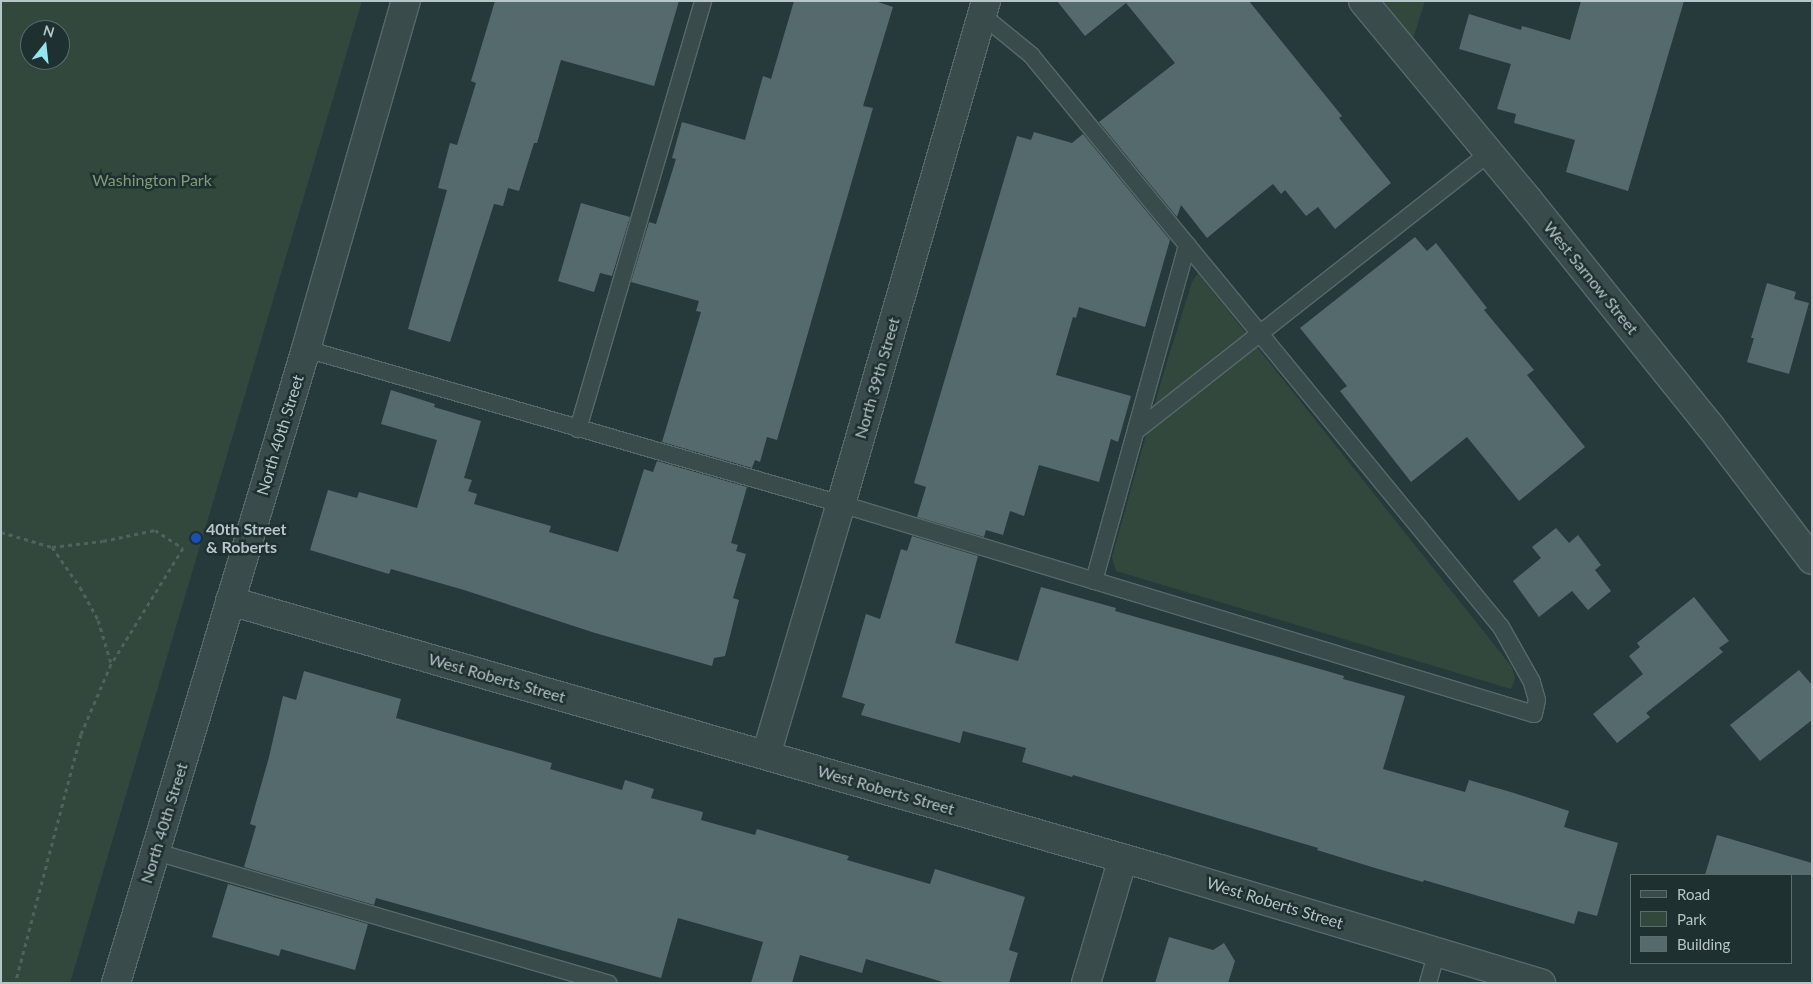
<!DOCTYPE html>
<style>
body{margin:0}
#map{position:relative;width:1813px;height:984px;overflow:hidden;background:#263a3c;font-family:Lato,sans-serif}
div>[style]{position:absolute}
.green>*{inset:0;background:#32483c}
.building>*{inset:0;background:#546a6c}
.path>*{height:3px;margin-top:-1.5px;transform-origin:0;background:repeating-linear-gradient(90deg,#4f625c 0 4px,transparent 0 8px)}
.roads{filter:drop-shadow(1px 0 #58686a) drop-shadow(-1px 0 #58686a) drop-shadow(0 1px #58686a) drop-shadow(0 -1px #58686a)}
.service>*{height:16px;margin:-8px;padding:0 8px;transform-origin:8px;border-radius:8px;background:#3a4b4c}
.minor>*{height:28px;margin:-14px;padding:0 14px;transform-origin:14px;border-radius:14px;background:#3a4b4c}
.tertiary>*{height:28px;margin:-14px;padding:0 14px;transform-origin:14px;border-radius:14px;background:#3a4b4c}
.dots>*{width:14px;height:14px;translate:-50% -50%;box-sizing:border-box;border:2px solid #1f3031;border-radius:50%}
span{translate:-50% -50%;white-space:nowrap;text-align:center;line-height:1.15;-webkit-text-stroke:5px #1f3031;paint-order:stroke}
.park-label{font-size:16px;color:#819b76}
.street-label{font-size:16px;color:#b6c5c7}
.poi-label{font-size:16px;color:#b6c5c7;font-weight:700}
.left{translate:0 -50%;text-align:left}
.frame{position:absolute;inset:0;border:2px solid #b6c5c7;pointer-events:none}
.legend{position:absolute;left:1630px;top:874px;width:162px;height:90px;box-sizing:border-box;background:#1f3031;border:1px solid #5b6c6d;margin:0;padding:6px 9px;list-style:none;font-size:15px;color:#b6c5c7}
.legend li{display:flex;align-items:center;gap:10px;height:25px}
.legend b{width:25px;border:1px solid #5b6c6d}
.north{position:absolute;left:20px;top:20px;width:50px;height:50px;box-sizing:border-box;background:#1f3031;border:1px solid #5b6c6d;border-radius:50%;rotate:16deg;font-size:14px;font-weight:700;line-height:20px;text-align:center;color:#b6c5c7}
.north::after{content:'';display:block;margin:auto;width:18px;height:22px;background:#94e5ef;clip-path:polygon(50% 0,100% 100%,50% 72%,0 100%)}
</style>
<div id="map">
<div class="green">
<div style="clip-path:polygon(evenodd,1px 1px,362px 1px,70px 983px,1px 983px,1px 1px,30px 30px,60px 30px,60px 60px,30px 60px,30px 30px)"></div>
<div style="clip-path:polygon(1383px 1px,1425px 1px,1413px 39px)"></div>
<div style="clip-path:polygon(1198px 273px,1512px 667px,1515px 679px,1511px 689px,1116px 571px,1112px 557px,1163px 375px,1192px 282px)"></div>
</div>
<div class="building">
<div style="clip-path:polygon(495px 1px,679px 1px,654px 86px,561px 60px,537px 143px,534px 143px,519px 191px,508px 188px,503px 206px,494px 204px,450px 342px,408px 329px,447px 190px,438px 188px,450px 143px,457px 145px,476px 83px,471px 81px)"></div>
<div style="clip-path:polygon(794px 1px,875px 1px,893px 7px,863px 106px,873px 108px,777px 440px,767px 437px,760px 462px,755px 460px,752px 468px,662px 442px,701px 312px,696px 311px,699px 301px,631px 282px,649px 222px,656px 224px,676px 159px,672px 158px,682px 122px,745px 140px,763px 76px,771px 79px)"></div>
<div style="clip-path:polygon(1057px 1px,1249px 1px,1342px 116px,1339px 118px,1391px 183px,1335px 229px,1318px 207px,1306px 216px,1285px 190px,1281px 194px,1273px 184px,1207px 238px,1181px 205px,1177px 217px,1099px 122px,1175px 63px,1126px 3px,1085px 36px)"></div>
<div style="clip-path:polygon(1581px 1px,1684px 1px,1628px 191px,1566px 172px,1575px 140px,1514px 123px,1516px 114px,1497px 109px,1511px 64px,1459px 49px,1469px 14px,1521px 30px,1522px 26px,1570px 40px)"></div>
<div style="clip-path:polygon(1034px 132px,1072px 143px,1083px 134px,1170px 240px,1145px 327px,1079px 307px,1076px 318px,1073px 317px,1056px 375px,1131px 396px,1118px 442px,1111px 439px,1099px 482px,1039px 465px,1024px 516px,1010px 511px,1003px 535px,986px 530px,984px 537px,917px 517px,926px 487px,914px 483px,1017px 136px,1031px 140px)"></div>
<div style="clip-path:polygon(581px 203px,630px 217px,612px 276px,600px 273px,594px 292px,558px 281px)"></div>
<div style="clip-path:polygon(1415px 237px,1427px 251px,1436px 243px,1487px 308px,1484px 310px,1534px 370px,1527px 375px,1585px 447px,1519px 501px,1467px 437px,1411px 482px,1340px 391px,1347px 386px,1300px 328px)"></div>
<div style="clip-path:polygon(1767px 283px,1796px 292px,1794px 299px,1809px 303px,1789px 374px,1747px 362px,1754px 338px,1751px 338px)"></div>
<div style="clip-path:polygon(391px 390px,435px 404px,434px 407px,481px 421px,464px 478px,472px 480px,468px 491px,477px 494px,474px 504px,551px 526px,549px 532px,618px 552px,644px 469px,653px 472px,657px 461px,747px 487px,731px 543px,738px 545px,736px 551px,746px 554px,733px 598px,739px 600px,725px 656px,714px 658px,712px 666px,595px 633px,464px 590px,391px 569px,389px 574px,310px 550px,328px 490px,357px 498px,359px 492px,417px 508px,437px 440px,381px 424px)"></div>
<div style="clip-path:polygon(1556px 528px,1569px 543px,1578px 535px,1601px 565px,1595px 570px,1611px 591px,1588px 610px,1572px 591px,1539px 617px,1513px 581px,1541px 558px,1532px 547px)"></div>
<div style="clip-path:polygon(912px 536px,978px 556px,955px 643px,1018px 661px,1041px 587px,1116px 608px,1115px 611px,1306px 665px,1344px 676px,1343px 679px,1405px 696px,1383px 769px,1465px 792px,1469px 780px,1514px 793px,1569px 811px,1564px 827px,1618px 843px,1597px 916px,1578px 911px,1574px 924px,1424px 880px,1423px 882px,1375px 868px,1317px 850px,1318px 848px,1073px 775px,1072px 777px,1022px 762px,1026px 748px,963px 731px,960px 743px,861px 715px,865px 704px,842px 697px,866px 614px,880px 619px,901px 549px,907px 551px)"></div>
<div style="clip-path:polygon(1694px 597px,1729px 641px,1719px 648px,1723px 652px,1646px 713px,1650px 717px,1617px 743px,1593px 714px,1643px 674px,1629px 656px,1640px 647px,1637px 643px)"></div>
<div style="clip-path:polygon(1799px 670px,1812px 685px,1812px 720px,1760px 761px,1730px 725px)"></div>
<div style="clip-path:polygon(304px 671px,401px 699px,396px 718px,552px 763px,550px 769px,622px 790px,625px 780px,654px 789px,651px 798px,703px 812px,701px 820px,755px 835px,757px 829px,849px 856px,847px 860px,930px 884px,935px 869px,1025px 897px,1009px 950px,1018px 953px,1009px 983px,946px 983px,866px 959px,862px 973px,800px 955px,792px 983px,751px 983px,763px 942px,678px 918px,661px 978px,376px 898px,374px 905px,244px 867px,256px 826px,250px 824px,269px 757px,283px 696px,296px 700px)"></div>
<div style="clip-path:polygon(1717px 835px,1812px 863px,1812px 875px,1705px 875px)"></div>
<div style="clip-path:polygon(228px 884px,368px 924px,355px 970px,281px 949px,279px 956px,212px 937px)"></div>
<div style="clip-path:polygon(1169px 937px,1213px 950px,1224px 943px,1235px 961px,1228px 983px,1155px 983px)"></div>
</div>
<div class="path">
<div style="left:1px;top:532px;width:53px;rotate:16.4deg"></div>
<div style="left:52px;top:547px;width:51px;rotate:-6.7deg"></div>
<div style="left:103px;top:541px;width:53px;rotate:-11.9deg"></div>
<div style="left:155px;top:530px;width:33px;rotate:33deg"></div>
<div style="left:183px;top:548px;width:137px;rotate:121.8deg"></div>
<div style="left:111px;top:664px;width:76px;rotate:113.2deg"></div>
<div style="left:81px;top:734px;width:258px;rotate:104.8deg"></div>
<div style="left:52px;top:547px;width:49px;rotate:55deg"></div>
<div style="left:80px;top:587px;width:38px;rotate:61deg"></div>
<div style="left:98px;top:620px;width:45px;rotate:73.2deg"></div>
</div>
<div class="roads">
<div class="service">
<div style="left:306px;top:349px;width:557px;rotate:16.16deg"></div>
<div style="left:841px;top:504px;width:724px;rotate:16.86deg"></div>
<div style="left:1534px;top:714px;width:14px;rotate:-78deg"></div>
<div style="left:1537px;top:700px;width:19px;rotate:-106deg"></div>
<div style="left:1532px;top:682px;width:63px;rotate:-119.4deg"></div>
<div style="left:1501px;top:627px;width:740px;rotate:-129.41deg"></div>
<div style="left:1031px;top:55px;width:63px;rotate:-140.8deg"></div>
<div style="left:578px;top:429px;width:446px;rotate:-73.7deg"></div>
<div style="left:1136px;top:431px;width:449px;rotate:-38.2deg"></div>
<div style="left:1094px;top:581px;width:349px;rotate:-74.5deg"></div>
<div style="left:156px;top:852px;width:471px;rotate:16.2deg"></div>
<div style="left:1428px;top:983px;width:32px;rotate:-74deg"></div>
</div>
<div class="minor">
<div style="left:1363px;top:1px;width:260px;rotate:50.3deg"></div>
<div style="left:1529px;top:201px;width:289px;rotate:51.2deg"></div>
<div style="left:1710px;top:426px;width:168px;rotate:52.7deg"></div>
<div style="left:230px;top:601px;width:968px;rotate:16.08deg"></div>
<div style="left:1160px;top:869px;width:398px;rotate:16.7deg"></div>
<div style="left:766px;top:755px;width:262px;rotate:-73.4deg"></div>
<div style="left:841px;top:504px;width:523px;rotate:-73.92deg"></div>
<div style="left:1086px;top:983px;width:130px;rotate:-73.5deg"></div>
</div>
<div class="tertiary">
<div style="left:116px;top:983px;width:662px;rotate:-73.32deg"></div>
<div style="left:306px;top:349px;width:362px;rotate:-74deg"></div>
</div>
</div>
<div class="dots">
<div style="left:196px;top:538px;background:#1a4fb4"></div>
</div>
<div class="park-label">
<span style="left:152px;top:180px">Washington Park</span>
</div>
<div class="street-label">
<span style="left:1591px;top:278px;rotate:51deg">West Sarnow Street</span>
<span style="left:877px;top:378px;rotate:-74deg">North 39th Street</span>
<span style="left:280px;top:435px;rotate:-73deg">North 40th Street</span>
<span style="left:497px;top:678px;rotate:16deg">West Roberts Street</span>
<span style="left:886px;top:790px;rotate:16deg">West Roberts Street</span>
<span style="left:164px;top:823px;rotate:-73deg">North 40th Street</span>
<span style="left:1275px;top:903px;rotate:17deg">West Roberts Street</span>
</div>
<div class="poi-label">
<span class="left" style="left:206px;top:538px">40th Street<br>&amp; Roberts</span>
</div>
<div class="frame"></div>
<ul class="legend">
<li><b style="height:6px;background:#3a4b4c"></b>Road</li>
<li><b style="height:14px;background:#32483c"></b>Park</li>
<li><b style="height:14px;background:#546a6c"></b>Building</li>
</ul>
<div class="north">N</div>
</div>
